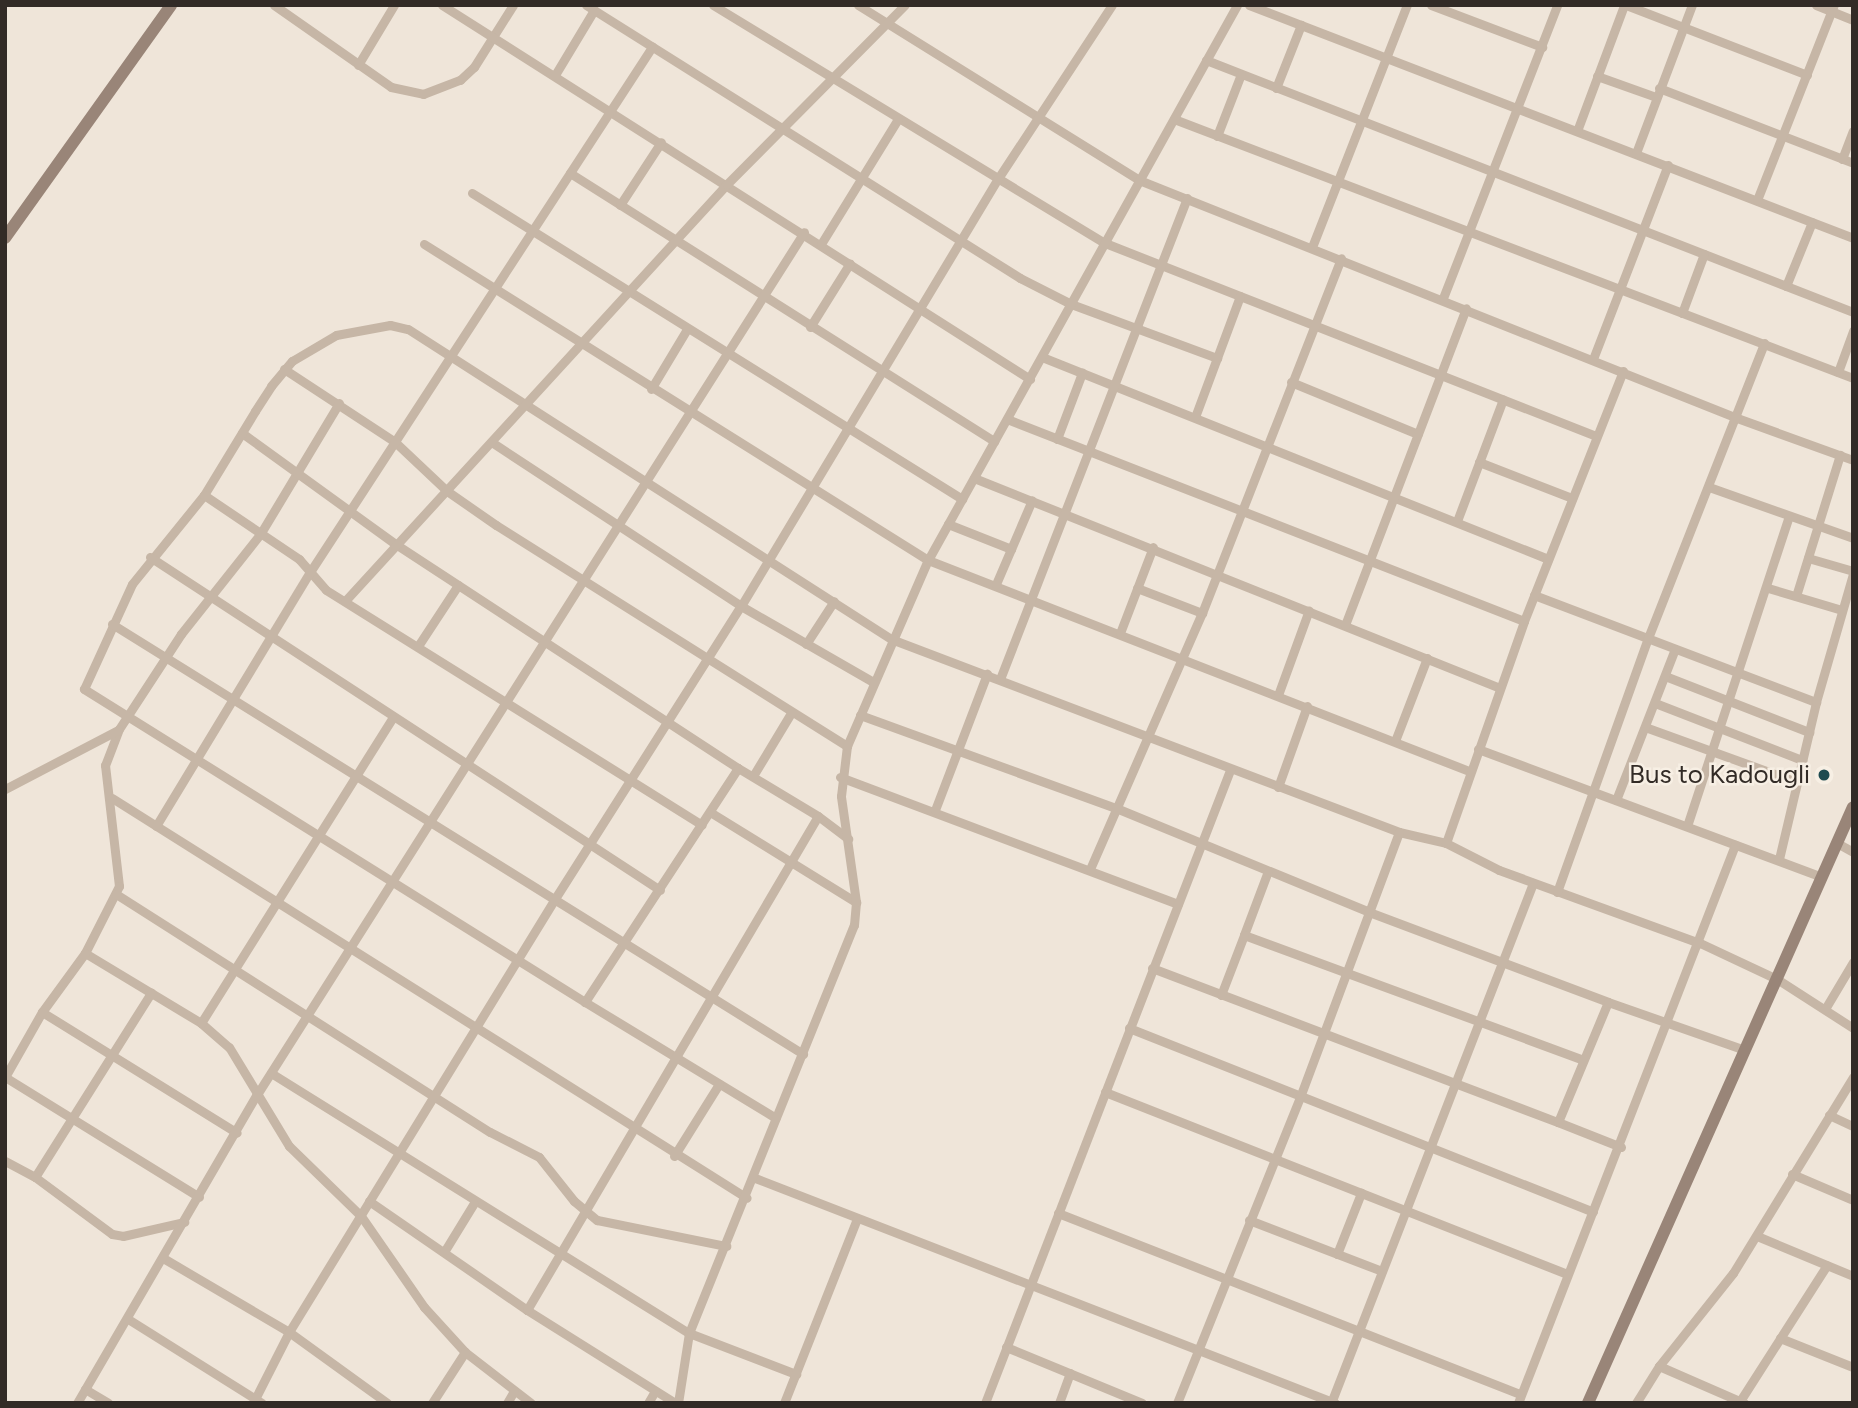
<!DOCTYPE html>
<style>
body{margin:0}
#map{position:relative;width:1858px;height:1408px;overflow:hidden;background:#efe5d9;font-family:Figtree,sans-serif}
div>[style]{position:absolute}
.street>*{height:9px;margin:-4.5px;padding:0 4.5px;transform-origin:4.5px;border-radius:4.5px;background:#c6b6a6}
.secondary>*{height:12px;margin:-6px;padding:0 6px;transform-origin:6px;border-radius:6px;background:#998578}
.dots>*{width:19px;height:19px;translate:-50% -50%;box-sizing:border-box;border:4px solid #f7efe4;border-radius:50%}
span{translate:-50% -50%;white-space:nowrap;text-align:center;line-height:1.15;-webkit-text-stroke:5px #f7efe4;paint-order:stroke}
.poi-label{font-size:26px;color:#322b26}
.right{translate:-100% -50%;text-align:right}
.frame{position:absolute;inset:0;border:7px solid #322b26;pointer-events:none}
</style>
<div id="map">
<div class="street">
<div style="left:274px;top:5px;width:143px;rotate:35deg"></div>
<div style="left:391px;top:87px;width:33px;rotate:12deg"></div>
<div style="left:423px;top:94px;width:40px;rotate:-21deg"></div>
<div style="left:460px;top:80px;width:19px;rotate:-43deg"></div>
<div style="left:474px;top:67px;width:73px;rotate:-57.8deg"></div>
<div style="left:442px;top:5px;width:697px;rotate:32.46deg"></div>
<div style="left:586px;top:5px;width:513px;rotate:32.17deg"></div>
<div style="left:1020px;top:278px;width:57px;rotate:27deg"></div>
<div style="left:1071px;top:304px;width:156px;rotate:20.3deg"></div>
<div style="left:713px;top:5px;width:459px;rotate:31.3deg"></div>
<div style="left:1105px;top:243px;width:528px;rotate:21.46deg"></div>
<div style="left:858px;top:5px;width:331px;rotate:31.9deg"></div>
<div style="left:1139px;top:180px;width:644px;rotate:21.7deg"></div>
<div style="left:1737px;top:418px;width:123px;rotate:19.9deg"></div>
<div style="left:1249px;top:5px;width:647px;rotate:21.09deg"></div>
<div style="left:1431px;top:5px;width:119px;rotate:20.7deg"></div>
<div style="left:1626px;top:5px;width:194px;rotate:21.1deg"></div>
<div style="left:1816px;top:5px;width:40px;rotate:22deg"></div>
<div style="left:1206px;top:60px;width:694px;rotate:21.28deg"></div>
<div style="left:358px;top:65px;width:70px;rotate:-59deg"></div>
<div style="left:555px;top:75px;width:76px;rotate:-59deg"></div>
<div style="left:1597px;top:76px;width:63px;rotate:19.6deg"></div>
<div style="left:1276px;top:88px;width:68px;rotate:-68.4deg"></div>
<div style="left:1659px;top:88px;width:208px;rotate:21.1deg"></div>
<div style="left:1174px;top:119px;width:727px;rotate:20.88deg"></div>
<div style="left:1577px;top:131px;width:134px;rotate:-69.5deg"></div>
<div style="left:1217px;top:136px;width:66px;rotate:-68.8deg"></div>
<div style="left:1636px;top:153px;width:158px;rotate:-69.3deg"></div>
<div style="left:1842px;top:159px;width:30px;rotate:-69deg"></div>
<div style="left:570px;top:173px;width:502px;rotate:32.3deg"></div>
<div style="left:472px;top:193px;width:578px;rotate:31.98deg"></div>
<div style="left:1757px;top:200px;width:210px;rotate:-68.5deg"></div>
<div style="left:620px;top:205px;width:75px;rotate:-56.9deg"></div>
<div style="left:424px;top:244px;width:595px;rotate:32.09deg"></div>
<div style="left:928px;top:560px;width:581px;rotate:21.31deg"></div>
<div style="left:821px;top:244px;width:147px;rotate:-58.4deg"></div>
<div style="left:1312px;top:247px;width:260px;rotate:-68.6deg"></div>
<div style="left:1786px;top:286px;width:69px;rotate:-67.9deg"></div>
<div style="left:1443px;top:298px;width:314px;rotate:-68.7deg"></div>
<div style="left:1682px;top:313px;width:63px;rotate:-69.6deg"></div>
<div style="left:810px;top:327px;width:75px;rotate:-58deg"></div>
<div style="left:1042px;top:357px;width:545px;rotate:21.76deg"></div>
<div style="left:1593px;top:359px;width:208px;rotate:-68.9deg"></div>
<div style="left:284px;top:369px;width:133px;rotate:33.3deg"></div>
<div style="left:395px;top:442px;width:71px;rotate:43.3deg"></div>
<div style="left:447px;top:491px;width:60px;rotate:34.8deg"></div>
<div style="left:496px;top:525px;width:415px;rotate:32.2deg"></div>
<div style="left:1838px;top:372px;width:44px;rotate:-69.9deg"></div>
<div style="left:1291px;top:382px;width:137px;rotate:22.3deg"></div>
<div style="left:651px;top:389px;width:70px;rotate:-59deg"></div>
<div style="left:339px;top:403px;width:152px;rotate:121deg"></div>
<div style="left:261px;top:533px;width:129px;rotate:128.4deg"></div>
<div style="left:181px;top:634px;width:113px;rotate:123.1deg"></div>
<div style="left:119px;top:729px;width:39px;rotate:111deg"></div>
<div style="left:105px;top:765px;width:122px;rotate:83.4deg"></div>
<div style="left:119px;top:886px;width:75px;rotate:116.9deg"></div>
<div style="left:85px;top:953px;width:135px;rotate:31.1deg"></div>
<div style="left:201px;top:1023px;width:37px;rotate:41deg"></div>
<div style="left:229px;top:1047px;width:116px;rotate:58.8deg"></div>
<div style="left:289px;top:1146px;width:100px;rotate:44.2deg"></div>
<div style="left:361px;top:1216px;width:111px;rotate:55.3deg"></div>
<div style="left:424px;top:1307px;width:61px;rotate:47.7deg"></div>
<div style="left:465px;top:1352px;width:83px;rotate:37.7deg"></div>
<div style="left:1195px;top:417px;width:129px;rotate:-69.6deg"></div>
<div style="left:1007px;top:419px;width:555px;rotate:21.34deg"></div>
<div style="left:242px;top:433px;width:191px;rotate:35.9deg"></div>
<div style="left:397px;top:545px;width:407px;rotate:33.2deg"></div>
<div style="left:738px;top:768px;width:280px;rotate:123.2deg"></div>
<div style="left:585px;top:1002px;width:591px;rotate:-148deg"></div>
<div style="left:84px;top:689px;width:115px;rotate:-65.4deg"></div>
<div style="left:132px;top:584px;width:114px;rotate:-51deg"></div>
<div style="left:204px;top:495px;width:98px;rotate:-58.7deg"></div>
<div style="left:255px;top:411px;width:30px;rotate:-57deg"></div>
<div style="left:271px;top:386px;width:33px;rotate:-50deg"></div>
<div style="left:292px;top:361px;width:51px;rotate:-30.6deg"></div>
<div style="left:336px;top:335px;width:55px;rotate:-10.5deg"></div>
<div style="left:390px;top:325px;width:18px;rotate:13deg"></div>
<div style="left:408px;top:329px;width:574px;rotate:32.69deg"></div>
<div style="left:891px;top:639px;width:543px;rotate:20.8deg"></div>
<div style="left:1399px;top:832px;width:48px;rotate:13.2deg"></div>
<div style="left:1446px;top:843px;width:59px;rotate:27deg"></div>
<div style="left:1499px;top:870px;width:214px;rotate:20deg"></div>
<div style="left:1700px;top:943px;width:85px;rotate:25.1deg"></div>
<div style="left:1777px;top:979px;width:90px;rotate:32.8deg"></div>
<div style="left:1057px;top:439px;width:71px;rotate:-69.3deg"></div>
<div style="left:493px;top:443px;width:297px;rotate:33.3deg"></div>
<div style="left:741px;top:606px;width:152px;rotate:29.9deg"></div>
<div style="left:1479px;top:462px;width:100px;rotate:21.2deg"></div>
<div style="left:974px;top:478px;width:566px;rotate:21.76deg"></div>
<div style="left:1709px;top:487px;width:153px;rotate:19.5deg"></div>
<div style="left:204px;top:495px;width:115px;rotate:34deg"></div>
<div style="left:299px;top:559px;width:41px;rotate:48.9deg"></div>
<div style="left:326px;top:590px;width:443px;rotate:32deg"></div>
<div style="left:1457px;top:521px;width:130px;rotate:-69.3deg"></div>
<div style="left:948px;top:524px;width:68px;rotate:21.6deg"></div>
<div style="left:150px;top:557px;width:609px;rotate:33.14deg"></div>
<div style="left:1808px;top:558px;width:47px;rotate:16.1deg"></div>
<div style="left:996px;top:584px;width:91px;rotate:-66.8deg"></div>
<div style="left:1137px;top:588px;width:70px;rotate:21deg"></div>
<div style="left:1768px;top:588px;width:77px;rotate:16.6deg"></div>
<div style="left:1534px;top:595px;width:302px;rotate:20.8deg"></div>
<div style="left:1796px;top:596px;width:148px;rotate:-72.7deg"></div>
<div style="left:345px;top:601px;width:566px;rotate:-47.51deg"></div>
<div style="left:727px;top:184px;width:252px;rotate:-45.2deg"></div>
<div style="left:112px;top:624px;width:814px;rotate:31.89deg"></div>
<div style="left:1345px;top:625px;width:339px;rotate:-69.1deg"></div>
<div style="left:1120px;top:633px;width:92px;rotate:-69deg"></div>
<div style="left:806px;top:644px;width:51px;rotate:-56.9deg"></div>
<div style="left:418px;top:646px;width:73px;rotate:-56.7deg"></div>
<div style="left:1665px;top:676px;width:155px;rotate:21.3deg"></div>
<div style="left:1000px;top:679px;width:516px;rotate:-68.76deg"></div>
<div style="left:1278px;top:695px;width:90px;rotate:-70deg"></div>
<div style="left:1655px;top:703px;width:158px;rotate:21.2deg"></div>
<div style="left:860px;top:715px;width:272px;rotate:20deg"></div>
<div style="left:1116px;top:808px;width:274px;rotate:22.3deg"></div>
<div style="left:1369px;top:912px;width:255px;rotate:20.6deg"></div>
<div style="left:1645px;top:727px;width:162px;rotate:19.9deg"></div>
<div style="left:1395px;top:741px;width:89px;rotate:-68.9deg"></div>
<div style="left:1478px;top:749px;width:367px;rotate:20.4deg"></div>
<div style="left:738px;top:768px;width:93px;rotate:31deg"></div>
<div style="left:818px;top:816px;width:38px;rotate:37deg"></div>
<div style="left:753px;top:776px;width:74px;rotate:-58.9deg"></div>
<div style="left:840px;top:777px;width:361px;rotate:20.6deg"></div>
<div style="left:1278px;top:787px;width:86px;rotate:-70.3deg"></div>
<div style="left:5px;top:789px;width:127px;rotate:-27.6deg"></div>
<div style="left:112px;top:798px;width:750px;rotate:32.21deg"></div>
<div style="left:1616px;top:800px;width:162px;rotate:-68.7deg"></div>
<div style="left:935px;top:810px;width:146px;rotate:-69.1deg"></div>
<div style="left:710px;top:812px;width:172px;rotate:31.7deg"></div>
<div style="left:156px;top:826px;width:297px;rotate:-58.8deg"></div>
<div style="left:310px;top:572px;width:627px;rotate:-56.92deg"></div>
<div style="left:1687px;top:826px;width:326px;rotate:-71.8deg"></div>
<div style="left:1446px;top:843px;width:235px;rotate:-70.6deg"></div>
<div style="left:1524px;top:621px;width:269px;rotate:-68.4deg"></div>
<div style="left:1837px;top:843px;width:18px;rotate:29deg"></div>
<div style="left:1779px;top:859px;width:161px;rotate:-76.7deg"></div>
<div style="left:1816px;top:702px;width:133px;rotate:-73.9deg"></div>
<div style="left:1090px;top:869px;width:279px;rotate:-66.4deg"></div>
<div style="left:1202px;top:613px;width:381px;rotate:-68.6deg"></div>
<div style="left:1268px;top:871px;width:68px;rotate:110.6deg"></div>
<div style="left:1244px;top:935px;width:361px;rotate:20.2deg"></div>
<div style="left:1557px;top:892px;width:270px;rotate:-70.3deg"></div>
<div style="left:1648px;top:638px;width:317px;rotate:-68.5deg"></div>
<div style="left:116px;top:894px;width:443px;rotate:32.5deg"></div>
<div style="left:490px;top:1132px;width:55px;rotate:27deg"></div>
<div style="left:539px;top:1157px;width:56px;rotate:51.5deg"></div>
<div style="left:574px;top:1201px;width:30px;rotate:40deg"></div>
<div style="left:597px;top:1220px;width:132px;rotate:11.4deg"></div>
<div style="left:1152px;top:968px;width:434px;rotate:20.8deg"></div>
<div style="left:1221px;top:995px;width:64px;rotate:-69deg"></div>
<div style="left:585px;top:1002px;width:223px;rotate:31.3deg"></div>
<div style="left:1825px;top:1009px;width:55px;rotate:-59.2deg"></div>
<div style="left:42px;top:1012px;width:229px;rotate:31.8deg"></div>
<div style="left:201px;top:1023px;width:360px;rotate:-57.9deg"></div>
<div style="left:1129px;top:1028px;width:499px;rotate:21.6deg"></div>
<div style="left:271px;top:1073px;width:492px;rotate:31.9deg"></div>
<div style="left:689px;top:1333px;width:115px;rotate:21deg"></div>
<div style="left:5px;top:1077px;width:228px;rotate:31.7deg"></div>
<div style="left:5px;top:1077px;width:75px;rotate:-60.4deg"></div>
<div style="left:42px;top:1012px;width:73px;rotate:-53.9deg"></div>
<div style="left:1105px;top:1092px;width:496px;rotate:21.5deg"></div>
<div style="left:1829px;top:1115px;width:26px;rotate:25deg"></div>
<div style="left:1621px;top:1147px;width:68px;rotate:-158.4deg"></div>
<div style="left:1558px;top:1122px;width:130px;rotate:-67.4deg"></div>
<div style="left:1608px;top:1002px;width:145px;rotate:19.3deg"></div>
<div style="left:674px;top:1156px;width:85px;rotate:-58deg"></div>
<div style="left:5px;top:1161px;width:34px;rotate:28deg"></div>
<div style="left:35px;top:1177px;width:96px;rotate:36.5deg"></div>
<div style="left:112px;top:1234px;width:11px;rotate:10deg"></div>
<div style="left:123px;top:1236px;width:63px;rotate:-12.9deg"></div>
<div style="left:1792px;top:1174px;width:66px;rotate:23.1deg"></div>
<div style="left:35px;top:1177px;width:218px;rotate:-57.8deg"></div>
<div style="left:755px;top:1178px;width:622px;rotate:21.2deg"></div>
<div style="left:369px;top:1201px;width:192px;rotate:34.6deg"></div>
<div style="left:527px;top:1310px;width:175px;rotate:32.1deg"></div>
<div style="left:1058px;top:1213px;width:497px;rotate:21.4deg"></div>
<div style="left:1249px;top:1220px;width:142px;rotate:21deg"></div>
<div style="left:1757px;top:1236px;width:104px;rotate:22.6deg"></div>
<div style="left:444px;top:1252px;width:57px;rotate:-58.5deg"></div>
<div style="left:1337px;top:1254px;width:66px;rotate:-68.5deg"></div>
<div style="left:163px;top:1258px;width:146px;rotate:30.4deg"></div>
<div style="left:289px;top:1332px;width:121px;rotate:35.9deg"></div>
<div style="left:527px;top:1310px;width:573px;rotate:-59.5deg"></div>
<div style="left:128px;top:1319px;width:158px;rotate:32.1deg"></div>
<div style="left:1780px;top:1338px;width:79px;rotate:21.7deg"></div>
<div style="left:1006px;top:1347px;width:147px;rotate:22.4deg"></div>
<div style="left:1659px;top:1366px;width:93px;rotate:23.5deg"></div>
<div style="left:85px;top:1389px;width:27px;rotate:31deg"></div>
<div style="left:1740px;top:1401px;width:161px;rotate:-57.4deg"></div>
<div style="left:77px;top:1403px;width:355px;rotate:-59.8deg"></div>
<div style="left:256px;top:1096px;width:1023px;rotate:-57.61deg"></div>
<div style="left:253px;top:1403px;width:80px;rotate:-63.1deg"></div>
<div style="left:289px;top:1332px;width:510px;rotate:-58.46deg"></div>
<div style="left:556px;top:897px;width:345px;rotate:-57.6deg"></div>
<div style="left:741px;top:606px;width:497px;rotate:-59deg"></div>
<div style="left:997px;top:180px;width:209px;rotate:-56.7deg"></div>
<div style="left:432px;top:1403px;width:61px;rotate:-57.1deg"></div>
<div style="left:507px;top:1403px;width:14px;rotate:-60deg"></div>
<div style="left:648px;top:1403px;width:14px;rotate:-60deg"></div>
<div style="left:678px;top:1403px;width:71px;rotate:-81.1deg"></div>
<div style="left:689px;top:1333px;width:440px;rotate:-68deg"></div>
<div style="left:854px;top:925px;width:23px;rotate:-85deg"></div>
<div style="left:856px;top:902px;width:107px;rotate:-98.1deg"></div>
<div style="left:841px;top:796px;width:50px;rotate:-83.2deg"></div>
<div style="left:847px;top:746px;width:203px;rotate:-66.5deg"></div>
<div style="left:928px;top:560px;width:635px;rotate:-60.89deg"></div>
<div style="left:784px;top:1403px;width:198px;rotate:-68.4deg"></div>
<div style="left:985px;top:1403px;width:679px;rotate:-68.84deg"></div>
<div style="left:1059px;top:1403px;width:32px;rotate:-70deg"></div>
<div style="left:1177px;top:1403px;width:330px;rotate:-68.1deg"></div>
<div style="left:1300px;top:1097px;width:283px;rotate:-69.5deg"></div>
<div style="left:1331px;top:1403px;width:558px;rotate:-68.77deg"></div>
<div style="left:1518px;top:1403px;width:599px;rotate:-68.75deg"></div>
<div style="left:1636px;top:1403px;width:44px;rotate:-58.1deg"></div>
<div style="left:1659px;top:1366px;width:119px;rotate:-51.5deg"></div>
<div style="left:1733px;top:1273px;width:230px;rotate:-58.5deg"></div>
</div>
<div class="secondary">
<div style="left:5px;top:238px;width:286px;rotate:-54.5deg"></div>
<div style="left:1588px;top:1403px;width:652px;rotate:-66.03deg"></div>
</div>
<div class="dots">
<div style="left:1824px;top:775px;background:#1f4b50"></div>
</div>
<div class="poi-label">
<span class="right" style="left:1810px;top:775px">Bus to Kadougli</span>
</div>
<div class="frame"></div>
</div>
